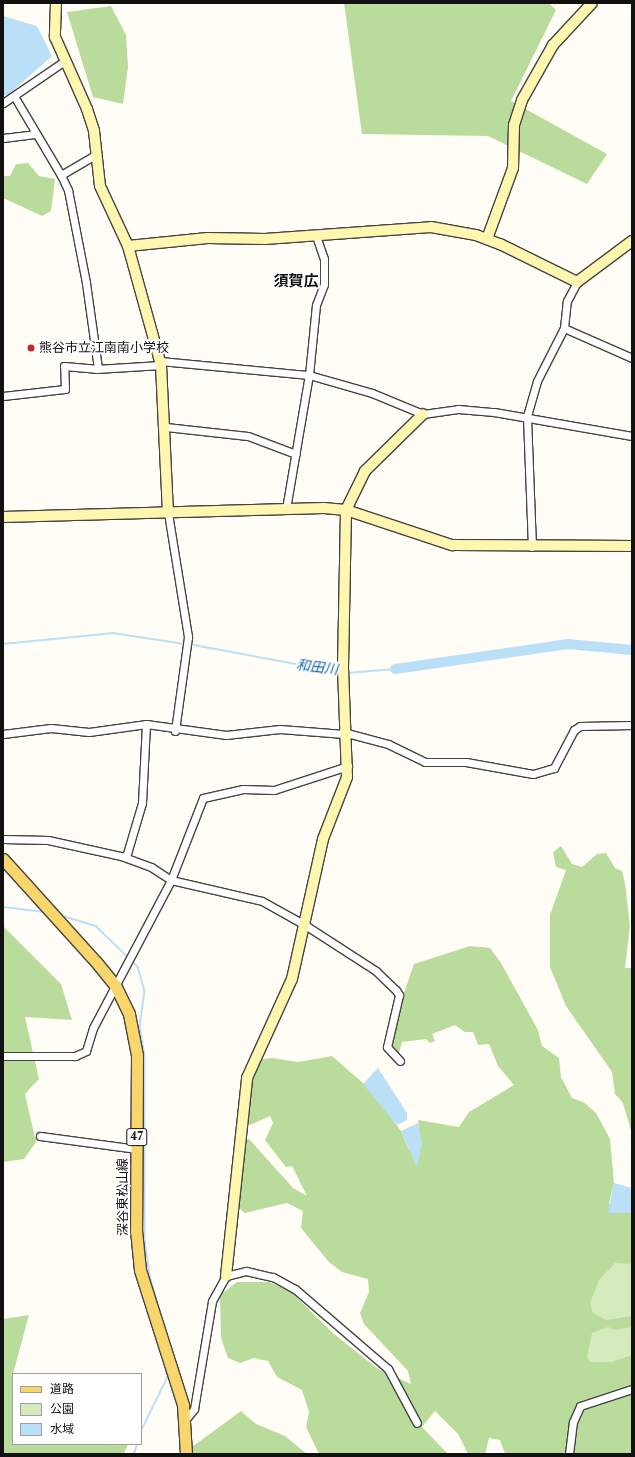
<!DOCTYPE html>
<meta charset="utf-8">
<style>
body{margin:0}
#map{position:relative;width:635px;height:1457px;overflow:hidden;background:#fffdf5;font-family:Spectral,"Noto Sans JP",serif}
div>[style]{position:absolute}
.green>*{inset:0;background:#d5ebbd}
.forest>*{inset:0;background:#b9dc9c}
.water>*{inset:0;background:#b9e0f7}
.stream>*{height:1.5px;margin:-0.75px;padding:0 0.75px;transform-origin:0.75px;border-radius:0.75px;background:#b9e0f7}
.river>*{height:10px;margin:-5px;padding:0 5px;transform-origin:5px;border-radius:5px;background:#b9e0f7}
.roads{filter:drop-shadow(1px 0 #444) drop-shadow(-1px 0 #444) drop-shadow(0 1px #444) drop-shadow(0 -1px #444)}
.street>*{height:7px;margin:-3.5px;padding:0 3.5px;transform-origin:3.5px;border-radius:3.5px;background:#fff}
.secondary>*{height:10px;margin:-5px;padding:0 5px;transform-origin:5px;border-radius:5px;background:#fff6b0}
.primary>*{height:11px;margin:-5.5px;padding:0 5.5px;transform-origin:5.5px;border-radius:5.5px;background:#f9d66b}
.dots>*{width:11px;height:11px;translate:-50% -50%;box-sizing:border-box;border:2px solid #fff;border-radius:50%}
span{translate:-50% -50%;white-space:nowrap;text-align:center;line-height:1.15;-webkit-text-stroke:4px #fff;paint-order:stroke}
.shield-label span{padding:1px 3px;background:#fff;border:1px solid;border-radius:3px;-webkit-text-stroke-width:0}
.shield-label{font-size:12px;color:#111;font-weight:700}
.poi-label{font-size:13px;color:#111}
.left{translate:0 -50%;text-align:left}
.street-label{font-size:13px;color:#111}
.water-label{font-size:14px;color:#1768a6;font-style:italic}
.quarter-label{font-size:15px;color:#111;font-weight:700}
.frame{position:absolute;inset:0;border:4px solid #111;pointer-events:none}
.legend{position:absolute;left:12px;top:1373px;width:130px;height:72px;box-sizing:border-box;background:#fff;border:1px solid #a0a0a0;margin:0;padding:5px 7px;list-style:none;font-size:12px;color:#111}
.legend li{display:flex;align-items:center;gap:8px;height:20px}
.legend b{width:20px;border:1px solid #a0a0a0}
</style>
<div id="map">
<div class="green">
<div style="clip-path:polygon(613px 1257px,632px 1259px,632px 1454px,573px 1430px,581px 1305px)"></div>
</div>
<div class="forest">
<div style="clip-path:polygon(344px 3px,549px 3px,556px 10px,511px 101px,607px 154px,587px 184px,488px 136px,362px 134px)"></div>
<div style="clip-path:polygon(111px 6px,126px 35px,128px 67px,123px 104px,93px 97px,67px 12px)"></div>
<div style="clip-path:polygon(28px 163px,39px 176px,55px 179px,51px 211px,42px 216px,3px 198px,3px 176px,10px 176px,16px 164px)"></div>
<div style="clip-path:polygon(561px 846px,572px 864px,582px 867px,597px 854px,606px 853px,615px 868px,622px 871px,625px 883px,630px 926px,625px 968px,632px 968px,632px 1134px,623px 1103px,615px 1094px,612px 1072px,566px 1006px,550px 967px,550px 915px,566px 870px,556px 867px,553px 852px)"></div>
<div style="clip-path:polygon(3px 926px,61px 984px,72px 1020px,25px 1017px,39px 1079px,25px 1094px,36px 1142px,24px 1159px,3px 1162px)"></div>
<div style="clip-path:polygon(470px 946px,490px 948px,501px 963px,538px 1030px,542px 1046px,559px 1058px,561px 1077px,572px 1098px,585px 1103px,596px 1113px,610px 1139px,614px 1183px,609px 1203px,617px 1212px,632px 1213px,632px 1264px,615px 1263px,599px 1280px,590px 1303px,593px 1313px,606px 1320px,632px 1316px,632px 1327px,615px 1330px,608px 1327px,592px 1333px,587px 1358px,590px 1362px,612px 1362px,632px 1355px,632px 1454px,505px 1454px,500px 1440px,489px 1438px,485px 1454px,468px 1454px,458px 1434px,435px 1411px,422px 1427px,448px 1454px,319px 1454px,306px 1427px,309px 1412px,302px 1390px,277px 1377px,268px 1361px,254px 1358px,240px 1363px,228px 1358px,221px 1338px,220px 1295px,237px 1282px,269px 1282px,290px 1291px,334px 1334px,378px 1369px,411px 1384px,408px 1371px,364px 1324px,360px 1313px,369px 1292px,368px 1279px,342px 1272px,329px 1262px,301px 1228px,303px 1211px,287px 1203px,245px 1213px,241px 1210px,236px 1199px,244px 1140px,249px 1139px,293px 1188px,307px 1196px,292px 1166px,286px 1167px,265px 1140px,273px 1123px,270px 1116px,250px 1125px,245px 1119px,244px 1104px,257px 1060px,272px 1058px,298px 1062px,332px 1056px,372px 1091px,401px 1131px,409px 1150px,419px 1129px,418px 1120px,459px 1127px,469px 1112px,514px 1085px,498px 1066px,489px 1044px,478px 1045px,473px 1032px,465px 1032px,455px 1025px,432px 1034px,435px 1041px,430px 1043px,426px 1039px,402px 1042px,398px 1056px,393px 1052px,389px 1019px,404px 993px,414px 964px)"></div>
<div style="clip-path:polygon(29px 1315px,13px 1374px,13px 1444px,128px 1444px,124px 1454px,3px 1454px,3px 1319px)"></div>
<div style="clip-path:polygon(241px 1411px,256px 1424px,285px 1436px,307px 1454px,190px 1454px,192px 1447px)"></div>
</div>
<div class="water">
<div style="clip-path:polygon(3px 16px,37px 26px,52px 56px,7px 96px,3px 94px)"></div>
<div style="clip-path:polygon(378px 1068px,407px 1113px,407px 1120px,397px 1125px,363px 1084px)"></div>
<div style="clip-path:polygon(418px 1123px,422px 1144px,417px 1167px,401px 1131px)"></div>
<div style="clip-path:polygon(614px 1183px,632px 1188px,632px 1213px,608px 1213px)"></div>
</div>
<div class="stream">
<div style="left:3px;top:644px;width:111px;rotate:-5.7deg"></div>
<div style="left:113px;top:633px;width:74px;rotate:8.6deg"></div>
<div style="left:189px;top:644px;width:153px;rotate:10.6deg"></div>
<div style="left:347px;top:673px;width:48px;rotate:-4.8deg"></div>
<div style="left:3px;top:907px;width:42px;rotate:6.8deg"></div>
<div style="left:60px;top:915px;width:38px;rotate:17deg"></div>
<div style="left:96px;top:926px;width:45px;rotate:44.1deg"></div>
<div style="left:131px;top:959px;width:11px;rotate:49deg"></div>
<div style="left:138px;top:967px;width:25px;rotate:74deg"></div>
<div style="left:145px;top:991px;width:34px;rotate:98deg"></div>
<div style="left:140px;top:1025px;width:31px;rotate:81deg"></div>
<div style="left:145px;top:1056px;width:184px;rotate:90deg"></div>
<div style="left:145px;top:1240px;width:36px;rotate:82deg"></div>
<div style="left:150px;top:1276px;width:88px;rotate:74.2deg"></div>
<div style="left:141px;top:1431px;width:61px;rotate:-63.9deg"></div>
<div style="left:134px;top:1454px;width:10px;rotate:-73deg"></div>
</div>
<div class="river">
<div style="left:395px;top:669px;width:175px;rotate:-8.2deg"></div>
<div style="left:568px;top:644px;width:64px;rotate:5.4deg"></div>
</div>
<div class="roads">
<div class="street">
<div style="left:14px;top:96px;width:92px;rotate:59.3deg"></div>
<div style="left:61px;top:175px;width:42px;rotate:-30.3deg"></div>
<div style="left:3px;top:103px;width:76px;rotate:-34.3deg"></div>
<div style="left:3px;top:138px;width:32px;rotate:-7deg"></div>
<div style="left:61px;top:175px;width:17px;rotate:65deg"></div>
<div style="left:68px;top:190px;width:95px;rotate:79deg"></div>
<div style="left:86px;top:283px;width:86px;rotate:82deg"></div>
<div style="left:564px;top:328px;width:74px;rotate:23.8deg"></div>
<div style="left:160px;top:361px;width:150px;rotate:5.4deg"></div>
<div style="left:309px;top:375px;width:66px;rotate:15.9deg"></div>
<div style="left:372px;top:393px;width:55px;rotate:22.4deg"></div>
<div style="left:423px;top:414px;width:35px;rotate:-8deg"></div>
<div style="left:458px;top:409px;width:36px;rotate:5deg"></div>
<div style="left:494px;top:412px;width:140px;rotate:9.9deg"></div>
<div style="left:3px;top:396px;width:62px;rotate:-6.4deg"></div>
<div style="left:65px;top:389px;width:23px;rotate:-92deg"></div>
<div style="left:64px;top:366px;width:32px;rotate:5deg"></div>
<div style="left:96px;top:369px;width:65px;rotate:-3.5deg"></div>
<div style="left:166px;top:427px;width:82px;rotate:6.3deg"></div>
<div style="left:248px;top:436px;width:51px;rotate:20.6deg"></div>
<div style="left:286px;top:509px;width:136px;rotate:-80.3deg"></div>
<div style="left:309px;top:375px;width:70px;rotate:-84.3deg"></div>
<div style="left:316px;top:305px;width:22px;rotate:-69deg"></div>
<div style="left:324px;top:284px;width:25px;rotate:-90deg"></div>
<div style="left:324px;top:259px;width:24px;rotate:-109deg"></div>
<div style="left:168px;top:513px;width:126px;rotate:80.8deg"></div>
<div style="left:188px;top:637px;width:95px;rotate:97.9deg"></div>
<div style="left:532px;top:547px;width:131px;rotate:-92.2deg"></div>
<div style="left:527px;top:416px;width:36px;rotate:-74deg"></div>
<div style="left:537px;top:381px;width:59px;rotate:-63deg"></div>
<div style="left:564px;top:328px;width:27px;rotate:-84deg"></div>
<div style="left:567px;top:301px;width:21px;rotate:-62deg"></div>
<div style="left:343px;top:732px;width:47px;rotate:14.9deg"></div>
<div style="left:388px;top:744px;width:41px;rotate:25.9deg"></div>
<div style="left:425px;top:762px;width:41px"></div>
<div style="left:466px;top:762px;width:68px;rotate:10.2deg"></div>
<div style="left:533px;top:774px;width:22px;rotate:-16deg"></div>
<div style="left:554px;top:768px;width:43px;rotate:-62.2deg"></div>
<div style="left:574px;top:730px;width:7px;rotate:-34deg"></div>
<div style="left:580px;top:726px;width:52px;rotate:-1.1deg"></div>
<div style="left:3px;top:734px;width:48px;rotate:-7.1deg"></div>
<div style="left:51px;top:728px;width:38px;rotate:6deg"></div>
<div style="left:89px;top:732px;width:58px;rotate:-8deg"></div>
<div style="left:146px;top:724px;width:81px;rotate:7.8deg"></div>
<div style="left:226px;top:735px;width:54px;rotate:-6.3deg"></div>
<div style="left:280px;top:729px;width:64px;rotate:4.5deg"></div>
<div style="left:3px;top:839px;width:45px;rotate:1.3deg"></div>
<div style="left:48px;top:840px;width:75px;rotate:12.4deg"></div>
<div style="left:121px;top:856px;width:32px;rotate:20deg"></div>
<div style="left:151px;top:867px;width:24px;rotate:33deg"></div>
<div style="left:171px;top:880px;width:93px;rotate:13deg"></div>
<div style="left:262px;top:901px;width:49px;rotate:29.2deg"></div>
<div style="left:305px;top:925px;width:85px;rotate:32.9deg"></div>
<div style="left:376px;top:971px;width:28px;rotate:44deg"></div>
<div style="left:396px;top:990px;width:6px;rotate:59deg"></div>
<div style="left:399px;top:995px;width:53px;rotate:103deg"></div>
<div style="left:387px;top:1047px;width:19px;rotate:47deg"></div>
<div style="left:126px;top:857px;width:56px;rotate:-73.5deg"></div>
<div style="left:142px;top:803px;width:79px;rotate:-87.1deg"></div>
<div style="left:3px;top:1056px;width:72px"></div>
<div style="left:75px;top:1056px;width:12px;rotate:-24deg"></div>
<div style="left:86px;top:1051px;width:24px;rotate:-73deg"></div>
<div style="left:93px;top:1028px;width:167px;rotate:-62.2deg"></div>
<div style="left:171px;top:880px;width:88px;rotate:-68.7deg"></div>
<div style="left:203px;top:798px;width:41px;rotate:-12.7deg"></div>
<div style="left:243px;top:789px;width:31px;rotate:2deg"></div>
<div style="left:274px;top:790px;width:78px;rotate:-18deg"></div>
<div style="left:40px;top:1136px;width:98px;rotate:7.6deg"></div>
<div style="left:186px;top:1419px;width:13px;rotate:-51deg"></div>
<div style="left:194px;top:1409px;width:109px;rotate:-80.5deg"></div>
<div style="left:212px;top:1301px;width:29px;rotate:-61deg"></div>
<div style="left:226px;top:1276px;width:21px;rotate:-14deg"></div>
<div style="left:246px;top:1271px;width:28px;rotate:13deg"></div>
<div style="left:273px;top:1277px;width:25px;rotate:29deg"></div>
<div style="left:295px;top:1289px;width:123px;rotate:40.7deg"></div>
<div style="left:388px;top:1369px;width:61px;rotate:61.8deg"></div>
<div style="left:569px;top:1454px;width:32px;rotate:-83deg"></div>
<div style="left:573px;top:1422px;width:17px;rotate:-66deg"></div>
<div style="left:580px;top:1406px;width:55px;rotate:-18.1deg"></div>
</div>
<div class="secondary">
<div style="left:56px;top:3px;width:34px;rotate:92deg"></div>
<div style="left:55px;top:37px;width:79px;rotate:66deg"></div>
<div style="left:87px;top:109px;width:23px;rotate:72deg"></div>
<div style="left:94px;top:131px;width:55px;rotate:83.8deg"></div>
<div style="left:100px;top:186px;width:66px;rotate:65deg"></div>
<div style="left:128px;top:246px;width:123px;rotate:74.5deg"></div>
<div style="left:161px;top:365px;width:148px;rotate:87.3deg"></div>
<div style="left:487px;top:239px;width:76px;rotate:-69.9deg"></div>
<div style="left:513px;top:168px;width:43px;rotate:-88.7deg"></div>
<div style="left:514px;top:125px;width:26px;rotate:-72deg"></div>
<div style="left:522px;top:100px;width:63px;rotate:-60.6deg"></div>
<div style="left:553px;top:45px;width:57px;rotate:-47.1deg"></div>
<div style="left:128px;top:246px;width:80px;rotate:-5.7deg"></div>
<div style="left:208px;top:238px;width:57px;rotate:1deg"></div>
<div style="left:265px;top:239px;width:166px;rotate:-4.1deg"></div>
<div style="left:431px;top:227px;width:46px;rotate:10.1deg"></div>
<div style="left:476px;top:235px;width:26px;rotate:21deg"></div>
<div style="left:500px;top:244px;width:86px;rotate:26.3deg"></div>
<div style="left:577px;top:282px;width:69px;rotate:-36.7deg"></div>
<div style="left:3px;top:517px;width:321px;rotate:-1.6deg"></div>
<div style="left:324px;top:508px;width:22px;rotate:5deg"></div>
<div style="left:346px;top:510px;width:112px;rotate:18.3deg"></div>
<div style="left:452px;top:545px;width:180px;rotate:0.3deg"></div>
<div style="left:226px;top:1276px;width:199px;rotate:-83.9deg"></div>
<div style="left:247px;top:1078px;width:109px;rotate:-65.6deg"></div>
<div style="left:292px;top:979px;width:143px;rotate:-77.5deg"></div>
<div style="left:323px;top:839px;width:66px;rotate:-68.8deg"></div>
<div style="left:347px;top:777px;width:110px;rotate:-92.1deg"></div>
<div style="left:343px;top:667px;width:157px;rotate:-88.9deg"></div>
<div style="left:346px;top:510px;width:43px;rotate:-64deg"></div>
<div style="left:365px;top:471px;width:81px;rotate:-44.5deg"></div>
</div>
<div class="primary">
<div style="left:3px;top:859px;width:140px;rotate:47.9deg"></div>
<div style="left:97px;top:963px;width:28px;rotate:51deg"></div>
<div style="left:115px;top:985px;width:32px;rotate:64deg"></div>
<div style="left:129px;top:1014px;width:42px;rotate:79deg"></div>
<div style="left:137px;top:1055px;width:175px;rotate:90.3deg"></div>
<div style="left:136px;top:1230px;width:40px;rotate:84.3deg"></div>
<div style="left:140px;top:1270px;width:142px;rotate:72.3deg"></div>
<div style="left:183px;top:1405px;width:49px;rotate:86.5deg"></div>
</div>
</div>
<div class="dots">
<div style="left:31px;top:348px;background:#c4262e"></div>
</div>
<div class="shield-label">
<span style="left:137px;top:1137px">47</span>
</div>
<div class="poi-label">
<span class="left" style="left:39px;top:348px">熊谷市立江南南小学校</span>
</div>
<div class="street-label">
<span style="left:123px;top:1197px;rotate:-90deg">深谷東松山線</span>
</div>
<div class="water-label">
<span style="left:317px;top:668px;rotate:7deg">和田川</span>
</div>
<div class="quarter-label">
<span style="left:296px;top:282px">須賀広</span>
</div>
<div class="frame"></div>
<ul class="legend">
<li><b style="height:5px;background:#f9d66b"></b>道路</li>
<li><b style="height:11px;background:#d5ebbd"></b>公園</li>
<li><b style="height:11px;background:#b9e0f7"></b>水域</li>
</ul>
</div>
